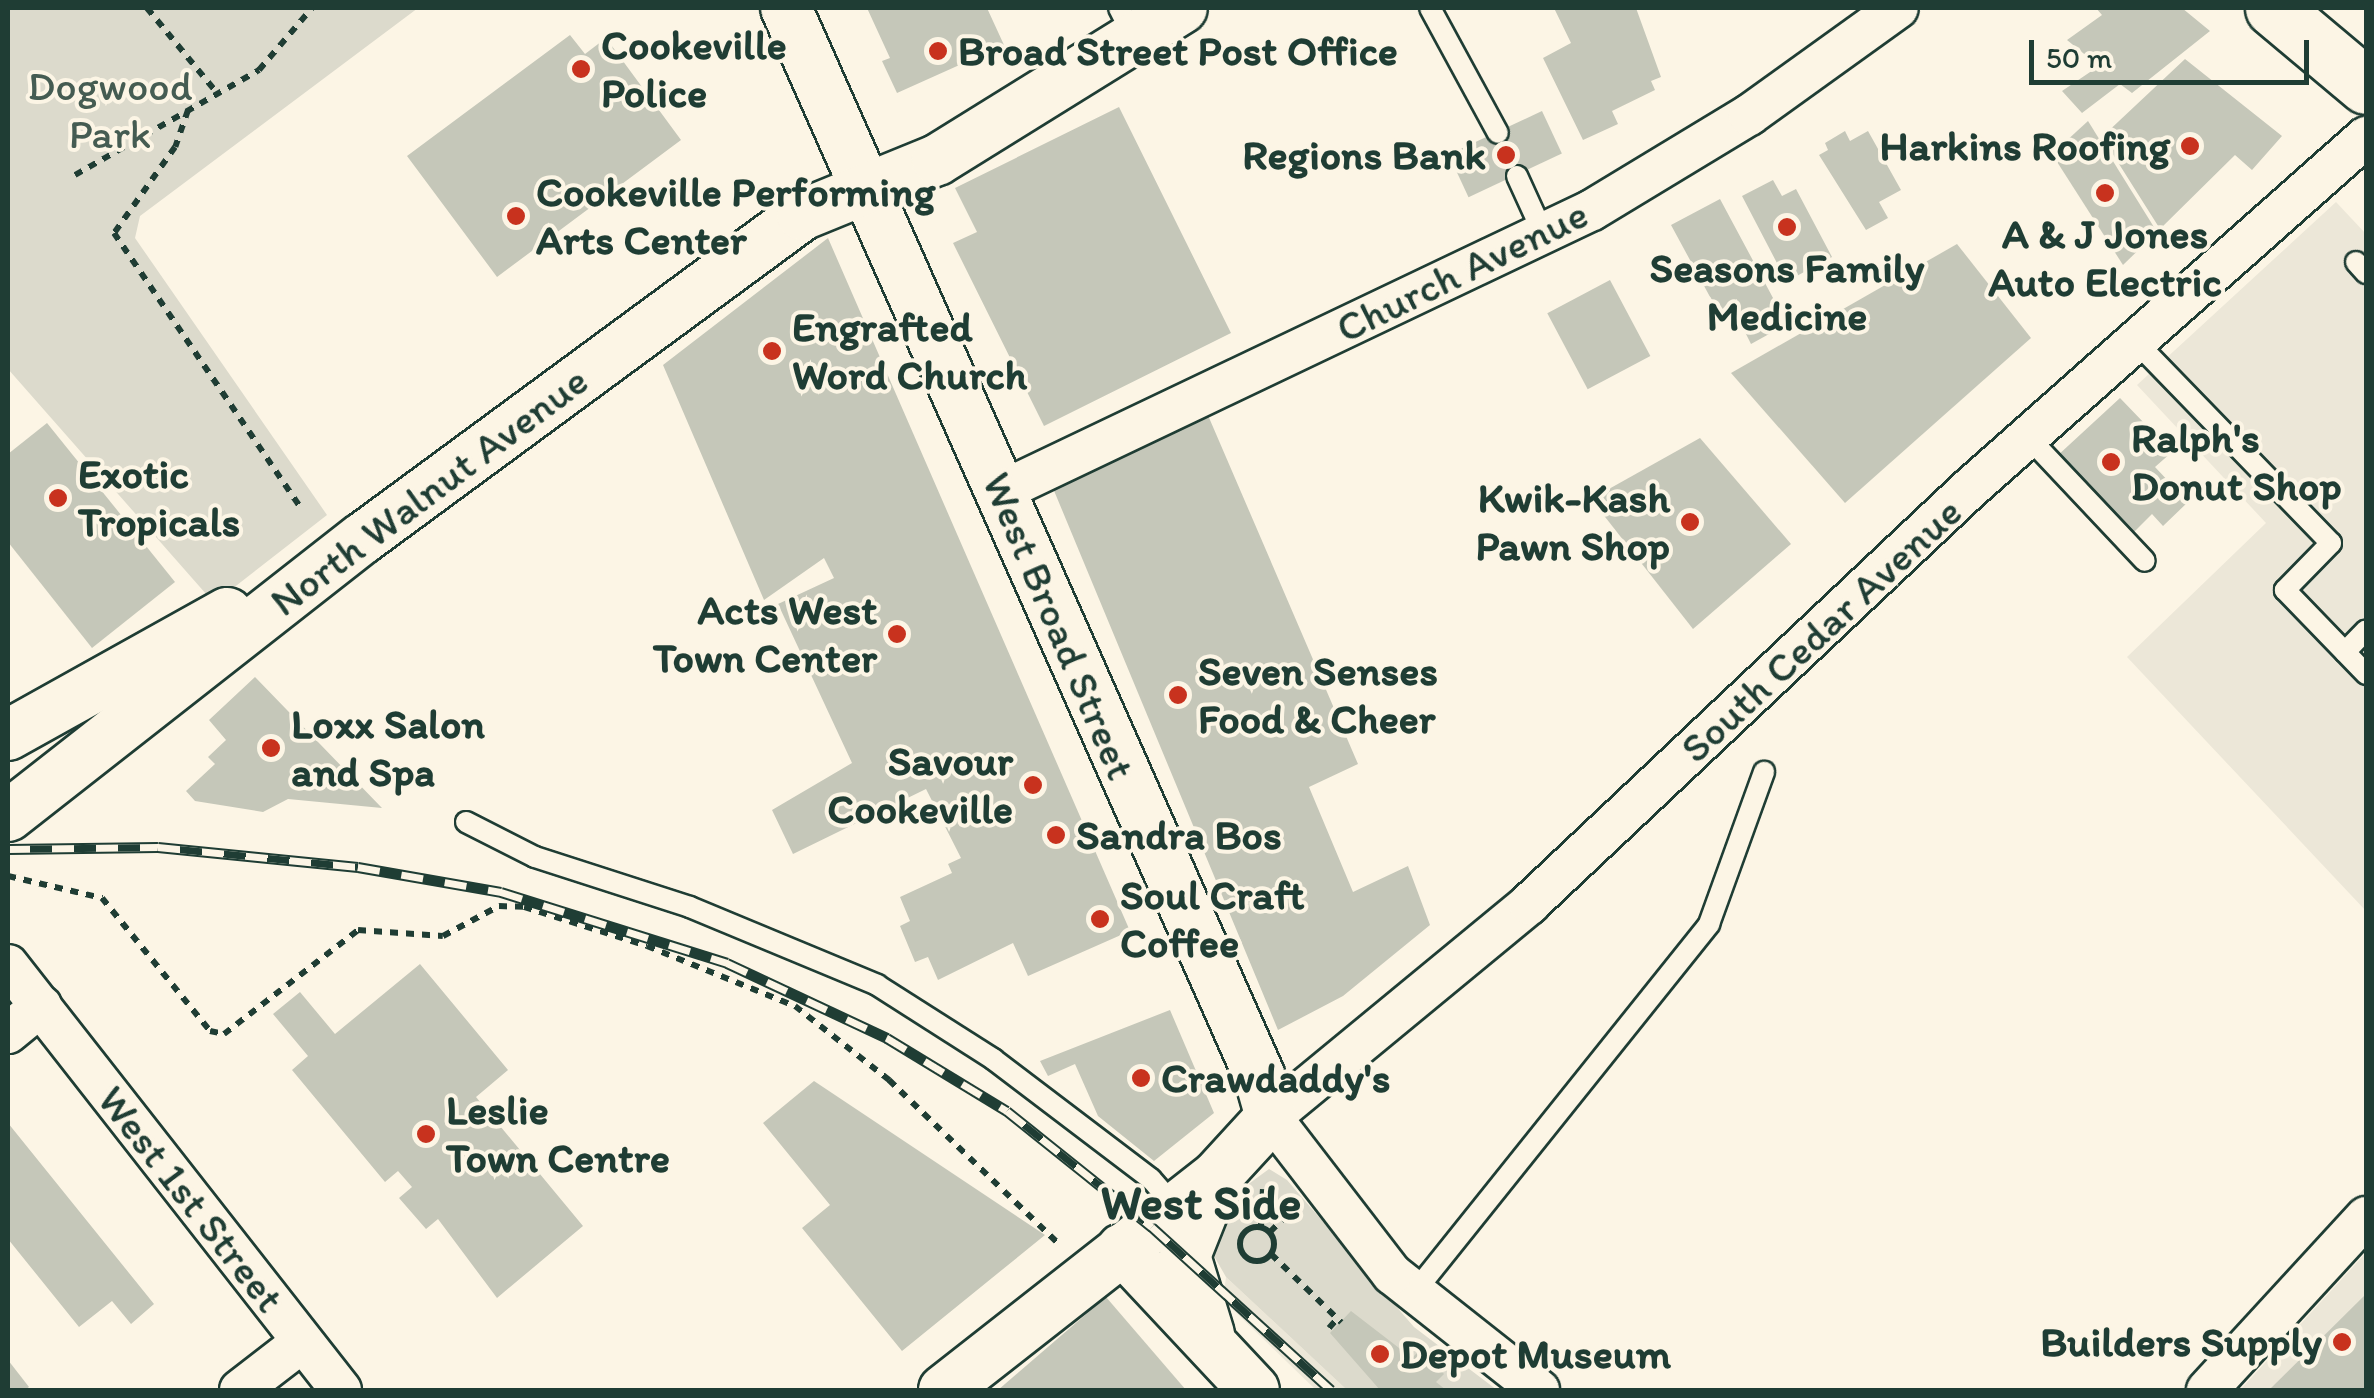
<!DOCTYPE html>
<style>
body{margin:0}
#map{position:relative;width:2374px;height:1398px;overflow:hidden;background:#fcf5e5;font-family:Itim,sans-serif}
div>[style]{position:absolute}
.built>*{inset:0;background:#ece7d8}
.green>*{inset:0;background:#dcdacc}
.building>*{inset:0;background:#c5c7b9;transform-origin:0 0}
.path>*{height:6px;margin-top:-3px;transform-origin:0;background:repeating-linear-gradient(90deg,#1f3d34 0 8px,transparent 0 16px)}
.path>.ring{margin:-3px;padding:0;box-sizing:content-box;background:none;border:6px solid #1f3d34;border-radius:50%}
.roads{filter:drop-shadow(2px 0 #1f3d34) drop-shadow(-2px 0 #1f3d34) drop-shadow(0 2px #1f3d34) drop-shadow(0 -2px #1f3d34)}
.service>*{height:20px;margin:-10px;padding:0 10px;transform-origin:10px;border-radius:10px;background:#fcf5e5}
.minor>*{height:40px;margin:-20px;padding:0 20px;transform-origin:20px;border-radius:20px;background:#fcf5e5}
.tertiary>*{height:50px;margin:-25px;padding:0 25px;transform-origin:25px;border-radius:25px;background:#fcf5e5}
.primary>*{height:55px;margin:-27.5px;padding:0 27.5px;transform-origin:27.5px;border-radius:27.5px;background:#fcf5e5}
.rail>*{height:11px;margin-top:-5.5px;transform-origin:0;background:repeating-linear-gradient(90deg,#fcf5e5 0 22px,#1f3d34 0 44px);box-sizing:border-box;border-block:2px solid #1f3d34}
.dots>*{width:28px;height:28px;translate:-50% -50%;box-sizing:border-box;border:5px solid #fcf5e5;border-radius:50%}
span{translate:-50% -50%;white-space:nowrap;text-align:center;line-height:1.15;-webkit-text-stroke:8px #fcf5e5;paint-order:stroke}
.poi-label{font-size:42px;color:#1f3d34;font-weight:700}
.left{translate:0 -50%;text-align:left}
.right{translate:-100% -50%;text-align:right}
.park-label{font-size:42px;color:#455c52}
.street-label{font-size:42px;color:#1f3d34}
.quarter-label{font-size:48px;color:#1f3d34;font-weight:700}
.frame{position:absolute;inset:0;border:10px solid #1f3d34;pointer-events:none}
.scale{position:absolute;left:2029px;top:40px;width:280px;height:45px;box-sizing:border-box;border:5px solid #1f3d34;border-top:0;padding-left:12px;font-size:30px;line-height:35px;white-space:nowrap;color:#1f3d34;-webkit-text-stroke:8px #fcf5e5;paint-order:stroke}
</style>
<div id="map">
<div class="built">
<div style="clip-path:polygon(2336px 202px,2366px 234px,2366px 911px,2127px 657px,2266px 523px,2137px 385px)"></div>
<div style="clip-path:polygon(2366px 1252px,2366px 1390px,2240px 1390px,2362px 1257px)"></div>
<div style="clip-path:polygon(1226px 1277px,1347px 1390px,1316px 1390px,1223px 1300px)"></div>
</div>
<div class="green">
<div style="clip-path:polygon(8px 8px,418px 8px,140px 216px,135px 238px,327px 515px,214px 603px,8px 369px)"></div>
<div style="clip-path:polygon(1269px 1169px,1287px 1180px,1414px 1327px,1497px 1390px,1347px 1390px,1226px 1277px,1210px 1249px,1239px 1191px)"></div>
</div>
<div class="building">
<div style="clip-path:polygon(867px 8px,987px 8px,1004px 45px,897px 93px,882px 61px,890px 58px)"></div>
<div style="clip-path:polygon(1554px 8px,1636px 8px,1661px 77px,1651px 81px,1655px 90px,1612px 111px,1618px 124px,1583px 140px,1543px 58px,1571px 43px)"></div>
<div style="clip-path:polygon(2096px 8px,2182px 8px,2210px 31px,2132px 93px,2120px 84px,2082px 113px,2062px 91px,2099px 66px,2067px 40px,2102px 15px)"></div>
<div style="clip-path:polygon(570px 35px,585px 54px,606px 38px,681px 140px,497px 277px,407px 156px)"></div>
<div style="clip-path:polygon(2185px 59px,2282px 136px,2252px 170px,2235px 155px,2160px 229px,2102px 137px)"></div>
<div style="clip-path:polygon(1119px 107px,1231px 333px,1044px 426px,953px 243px,977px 232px,955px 188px)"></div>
<div style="left:1542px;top:111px;width:47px;height:103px;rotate:65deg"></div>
<div style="clip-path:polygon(2088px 121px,2157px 232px,2123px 265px,2052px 154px)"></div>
<div style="clip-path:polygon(1845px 131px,1850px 141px,1868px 131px,1901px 190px,1879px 202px,1888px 218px,1866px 230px,1819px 155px,1828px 150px,1825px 143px)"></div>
<div style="clip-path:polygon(1773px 180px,1782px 196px,1796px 189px,1832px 257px,1793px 278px,1785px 261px,1778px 265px,1742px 196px)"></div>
<div style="clip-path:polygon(1720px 199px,1787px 324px,1751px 344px,1735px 312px,1722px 319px,1671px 225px)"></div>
<div style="clip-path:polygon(828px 238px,1130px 931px,1028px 976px,1013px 943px,938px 980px,928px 957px,915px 962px,900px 926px,910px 921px,900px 897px,952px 873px,948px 864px,961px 858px,926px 789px,793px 854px,772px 810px,852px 763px,778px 604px,834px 578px,824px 558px,764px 600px,663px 365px)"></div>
<div style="clip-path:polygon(1957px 244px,2031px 338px,1845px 503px,1731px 373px)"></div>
<div style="left:1610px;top:280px;width:86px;height:71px;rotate:62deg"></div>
<div style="clip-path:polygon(2120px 398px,2172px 452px,2155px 467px,2188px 502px,2163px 526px,2152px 514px,2130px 536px,2056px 457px)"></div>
<div style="clip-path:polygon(1204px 406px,1358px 764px,1309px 787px,1353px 892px,1408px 866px,1430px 925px,1343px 996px,1278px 1030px,1050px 481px)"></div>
<div style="clip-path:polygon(47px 423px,175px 582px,92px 648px,8px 542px,8px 454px)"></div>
<div style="clip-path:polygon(1700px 438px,1791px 544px,1693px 629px,1591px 499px)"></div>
<div style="clip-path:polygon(255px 677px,382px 808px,288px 799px,263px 812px,195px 801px,186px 791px,215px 764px,208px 757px,226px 740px,209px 720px)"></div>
<div style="clip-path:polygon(420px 964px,508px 1070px,476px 1097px,583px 1226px,497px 1298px,438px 1219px,426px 1229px,399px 1198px,412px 1187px,398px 1171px,385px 1182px,292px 1070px,308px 1056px,273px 1014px,300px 992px,335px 1034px)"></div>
<div style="clip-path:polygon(1170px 1010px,1214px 1113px,1154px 1161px,1098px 1116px,1075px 1064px,1048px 1076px,1040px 1061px)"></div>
<div style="clip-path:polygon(814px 1081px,1045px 1235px,902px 1351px,802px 1228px,830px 1205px,763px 1123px)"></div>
<div style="clip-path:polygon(8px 1123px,154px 1304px,131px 1324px,112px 1301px,79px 1327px,8px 1239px)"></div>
<div style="clip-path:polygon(2366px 1294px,2366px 1390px,2269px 1390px)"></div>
<div style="clip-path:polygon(1106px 1297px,1186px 1390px,998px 1390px)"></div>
<div style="clip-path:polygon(1351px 1311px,1412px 1358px,1420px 1350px,1444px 1374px,1436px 1382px,1446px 1390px,1380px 1390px,1330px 1333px)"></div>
<div style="clip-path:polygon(8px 1360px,29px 1387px,25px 1390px,8px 1390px)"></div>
</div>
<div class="path">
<div style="left:147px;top:8px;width:112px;rotate:50.5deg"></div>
<div style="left:188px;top:110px;width:39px;rotate:109deg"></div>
<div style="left:175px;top:147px;width:105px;rotate:125.3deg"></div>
<div style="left:114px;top:233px;width:333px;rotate:55.8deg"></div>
<div style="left:75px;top:175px;width:212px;rotate:-29.7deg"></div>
<div style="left:259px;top:70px;width:82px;rotate:-49.5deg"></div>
<div style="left:8px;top:876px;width:97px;rotate:13.2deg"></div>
<div style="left:102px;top:898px;width:171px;rotate:50.9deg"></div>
<div style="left:210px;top:1031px;width:14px;rotate:12deg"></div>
<div style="left:224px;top:1034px;width:170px;rotate:-37.8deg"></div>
<div style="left:358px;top:930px;width:85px;rotate:4deg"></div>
<div style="left:443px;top:936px;width:64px;rotate:-28.2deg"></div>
<div style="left:499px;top:906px;width:25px;rotate:2deg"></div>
<div style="left:524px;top:907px;width:129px;rotate:17.6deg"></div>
<div style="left:647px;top:946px;width:160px;rotate:22.1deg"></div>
<div style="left:795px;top:1006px;width:120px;rotate:38.2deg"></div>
<div style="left:889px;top:1080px;width:239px;rotate:44deg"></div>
<div style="left:1261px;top:1226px;width:37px;rotate:-87deg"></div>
<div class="ring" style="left:1240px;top:1227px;width:28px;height:28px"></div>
<div style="left:1270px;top:1232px;width:34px;rotate:-45deg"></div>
<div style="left:1271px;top:1254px;width:98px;rotate:44.2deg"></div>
<div style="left:1329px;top:1328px;width:13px;rotate:-48deg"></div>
</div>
<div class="roads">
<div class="service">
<div style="left:1119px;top:8px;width:34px;rotate:63deg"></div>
<div style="left:1430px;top:8px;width:142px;rotate:61.5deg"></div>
<div style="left:1517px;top:176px;width:63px;rotate:65.5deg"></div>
<div style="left:2356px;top:262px;width:15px;rotate:48deg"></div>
<div style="left:2136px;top:342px;width:280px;rotate:45.9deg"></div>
<div style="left:2331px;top:543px;width:66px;rotate:134.4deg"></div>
<div style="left:2285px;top:590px;width:117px;rotate:46deg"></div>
<div style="left:2028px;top:437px;width:170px;rotate:46.7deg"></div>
<div style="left:2345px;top:652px;width:30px;rotate:-46deg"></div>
<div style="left:466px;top:822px;width:77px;rotate:26.9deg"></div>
<div style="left:535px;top:857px;width:163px;rotate:17.9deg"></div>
<div style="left:690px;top:907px;width:203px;rotate:22.6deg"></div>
<div style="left:877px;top:985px;width:138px;rotate:32.5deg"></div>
<div style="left:993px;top:1059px;width:198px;rotate:37.2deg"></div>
<div style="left:1151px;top:1179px;width:37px;rotate:49deg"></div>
<div style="left:1413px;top:1294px;width:474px;rotate:-51.3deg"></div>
<div style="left:1709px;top:924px;width:162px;rotate:-70.1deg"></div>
</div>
<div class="minor">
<div style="left:1002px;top:491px;width:653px;rotate:-25.47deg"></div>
<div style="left:1592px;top:210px;width:184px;rotate:-31.2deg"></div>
<div style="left:1749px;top:115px;width:183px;rotate:-35.7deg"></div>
<div style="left:8px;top:965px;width:540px;rotate:51.92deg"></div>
<div style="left:8px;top:1033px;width:43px;rotate:-39.3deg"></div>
<div style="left:240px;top:1390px;width:78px;rotate:-37.7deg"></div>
<div style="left:1539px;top:1390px;width:187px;rotate:-141.7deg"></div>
<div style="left:1392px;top:1274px;width:198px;rotate:-127.6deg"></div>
<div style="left:1271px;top:1117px;width:335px;rotate:-39.5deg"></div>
<div style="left:1529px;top:904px;width:603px;rotate:-43.32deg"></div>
<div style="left:1968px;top:490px;width:532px;rotate:-41.57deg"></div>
<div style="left:2207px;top:1390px;width:235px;rotate:-47.4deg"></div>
</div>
<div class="tertiary">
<div style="left:786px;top:8px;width:1167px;rotate:66.09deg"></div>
<div style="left:1259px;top:1075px;width:44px;rotate:74.1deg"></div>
<div style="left:1271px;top:1117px;width:80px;rotate:132.5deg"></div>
<div style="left:1217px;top:1176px;width:347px;rotate:141.9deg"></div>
<div style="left:8px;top:735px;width:251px;rotate:-29.1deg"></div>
<div style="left:8px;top:816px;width:451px;rotate:-38.1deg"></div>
<div style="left:363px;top:538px;width:545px;rotate:-36.34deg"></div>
<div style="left:802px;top:215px;width:146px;rotate:-22.2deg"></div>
<div style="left:937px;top:160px;width:288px;rotate:-31.8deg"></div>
<div style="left:1122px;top:1249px;width:193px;rotate:46.9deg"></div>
<div style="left:1209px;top:1334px;width:82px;rotate:-107.1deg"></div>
<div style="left:1185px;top:1256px;width:84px;rotate:-68.3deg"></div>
</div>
<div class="primary">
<div style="left:2273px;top:8px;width:121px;rotate:40deg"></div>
</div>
</div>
<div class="rail">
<div style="left:8px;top:849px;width:150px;rotate:-0.8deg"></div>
<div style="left:158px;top:847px;width:201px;rotate:5.7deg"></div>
<div style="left:358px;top:867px;width:145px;rotate:9.9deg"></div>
<div style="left:501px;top:892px;width:237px;rotate:17.4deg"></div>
<div style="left:727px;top:963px;width:177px;rotate:25.1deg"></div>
<div style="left:887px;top:1038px;width:140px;rotate:31.3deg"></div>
<div style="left:1007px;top:1111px;width:186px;rotate:38.7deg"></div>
<div style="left:1152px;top:1227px;width:242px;rotate:42.3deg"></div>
</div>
<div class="dots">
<div style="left:938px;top:51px;background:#c8321e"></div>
<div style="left:581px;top:69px;background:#c8321e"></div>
<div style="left:2190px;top:146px;background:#c8321e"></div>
<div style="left:1506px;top:155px;background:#c8321e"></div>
<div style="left:2105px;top:193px;background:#c8321e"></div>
<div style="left:516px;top:216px;background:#c8321e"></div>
<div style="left:1787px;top:227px;background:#c8321e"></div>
<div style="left:772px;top:351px;background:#c8321e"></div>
<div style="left:2111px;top:462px;background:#c8321e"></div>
<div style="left:58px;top:498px;background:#c8321e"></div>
<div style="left:1690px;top:522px;background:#c8321e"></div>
<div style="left:897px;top:634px;background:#c8321e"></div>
<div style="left:1178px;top:695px;background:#c8321e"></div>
<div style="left:271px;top:748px;background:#c8321e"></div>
<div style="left:1033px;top:785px;background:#c8321e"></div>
<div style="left:1056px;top:835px;background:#c8321e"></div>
<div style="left:1100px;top:919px;background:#c8321e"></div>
<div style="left:1141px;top:1078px;background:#c8321e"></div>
<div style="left:426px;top:1134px;background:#c8321e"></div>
<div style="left:2342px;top:1342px;background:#c8321e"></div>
<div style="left:1380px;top:1354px;background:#c8321e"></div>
</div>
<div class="poi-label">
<span class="left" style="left:601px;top:69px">Cookeville<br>Police</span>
<span class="left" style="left:958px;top:51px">Broad Street Post Office</span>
<span class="right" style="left:2170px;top:146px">Harkins Roofing</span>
<span class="right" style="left:1486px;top:155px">Regions Bank</span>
<span class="left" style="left:536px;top:216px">Cookeville Performing<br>Arts Center</span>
<span style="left:2105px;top:258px">A &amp; J Jones<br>Auto Electric</span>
<span style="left:1787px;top:292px">Seasons Family<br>Medicine</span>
<span class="left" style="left:792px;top:351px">Engrafted<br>Word Church</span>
<span class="left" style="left:2131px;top:462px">Ralph's<br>Donut Shop</span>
<span class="left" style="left:78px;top:498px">Exotic<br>Tropicals</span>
<span class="right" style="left:1670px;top:522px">Kwik-Kash<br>Pawn Shop</span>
<span class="right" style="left:877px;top:634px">Acts West<br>Town Center</span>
<span class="left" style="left:1198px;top:695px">Seven Senses<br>Food &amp; Cheer</span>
<span class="left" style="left:291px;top:748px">Loxx Salon<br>and Spa</span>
<span class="right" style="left:1013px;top:785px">Savour<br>Cookeville</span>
<span class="left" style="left:1076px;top:835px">Sandra Bos</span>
<span class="left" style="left:1120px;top:919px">Soul Craft<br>Coffee</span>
<span class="left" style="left:1161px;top:1078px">Crawdaddy's</span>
<span class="left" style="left:446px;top:1134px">Leslie<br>Town Centre</span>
<span class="right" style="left:2322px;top:1342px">Builders Supply</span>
<span class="left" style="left:1400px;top:1354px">Depot Museum</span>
</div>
<div class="park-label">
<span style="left:110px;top:110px">Dogwood<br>Park</span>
</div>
<div class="street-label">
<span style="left:1462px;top:271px;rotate:-26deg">Church Avenue</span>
<span style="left:429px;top:491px;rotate:-37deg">North Walnut Avenue</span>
<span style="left:1059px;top:626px;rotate:67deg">West Broad Street</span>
<span style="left:1821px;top:630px;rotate:-43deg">South Cedar Avenue</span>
<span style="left:191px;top:1199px;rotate:52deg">West 1st Street</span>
</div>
<div class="quarter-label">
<span style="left:1201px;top:1203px">West Side</span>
</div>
<div class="frame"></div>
<div class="scale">50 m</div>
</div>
